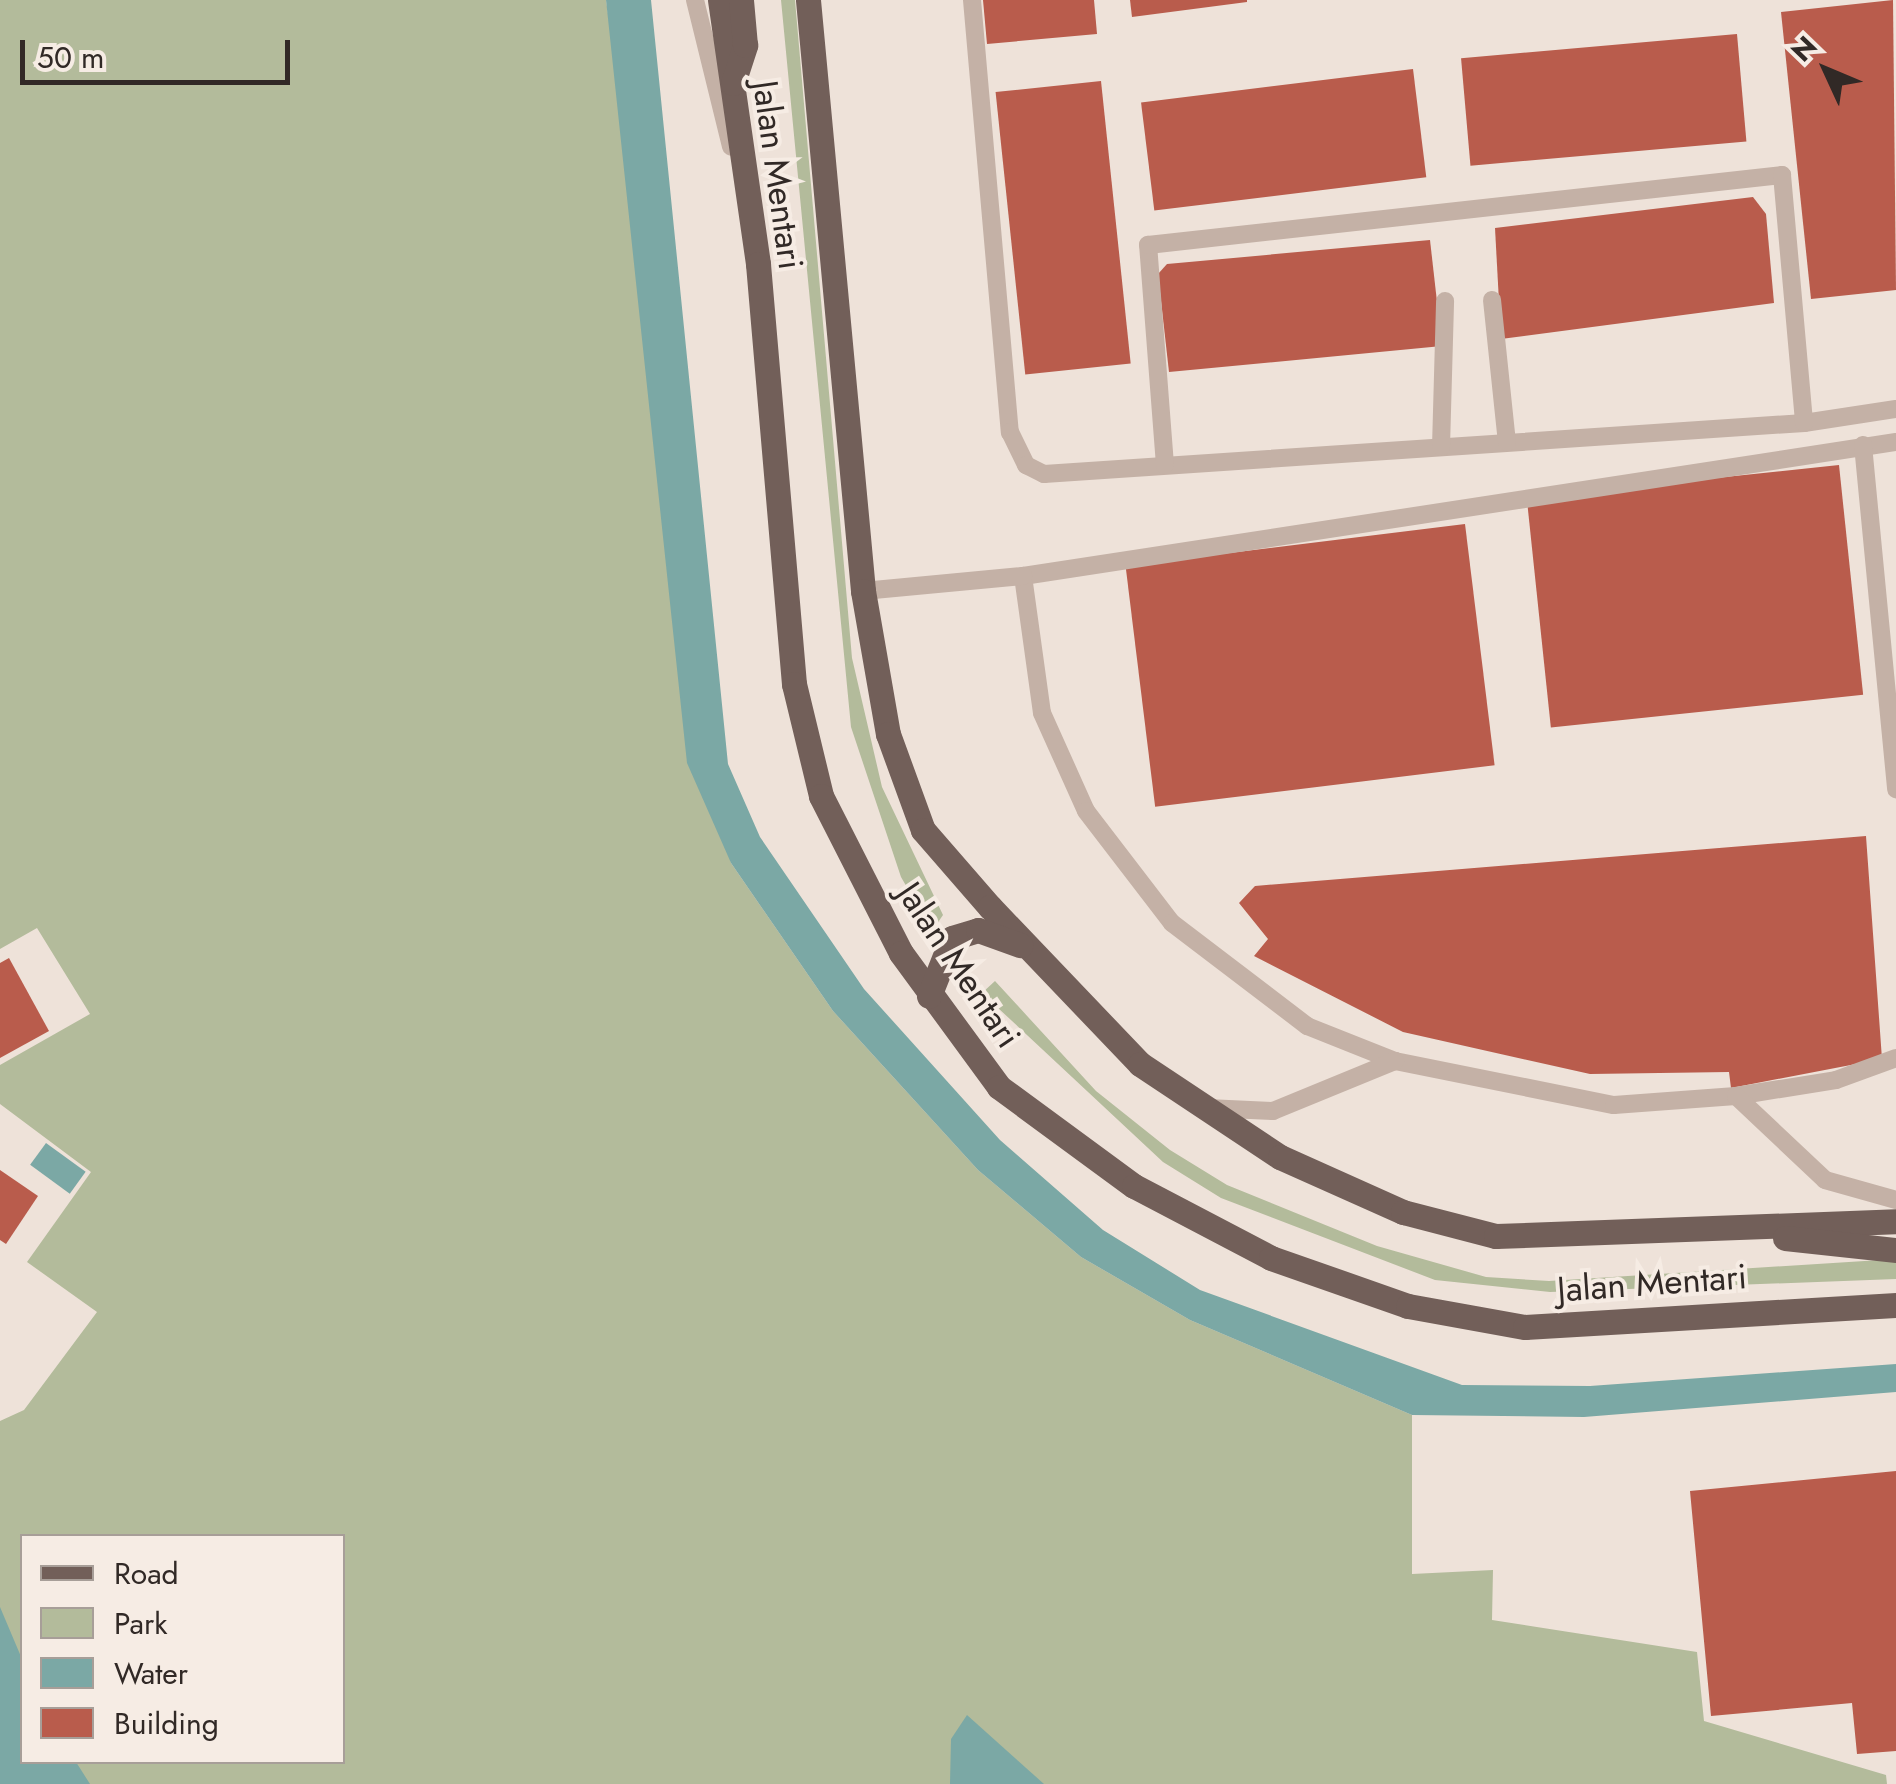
<!DOCTYPE html>
<style>
body{margin:0}
#map{position:relative;width:1896px;height:1784px;overflow:hidden;background:#eee2d9;font-family:Jost,sans-serif}
div>[style]{position:absolute}
.green>*{inset:0;background:#b3bb9b}
.water>*{inset:0;background:#7ba8a5;transform-origin:0 0}
.building>*{inset:0;background:#b95c4c;transform-origin:0 0}
.lane>*{height:18px;margin:-9px;padding:0 9px;transform-origin:9px;border-radius:9px;background:#c4b1a6}
.primary>*{height:25px;margin:-12.5px;padding:0 12.5px;transform-origin:12.5px;border-radius:12.5px;background:#725f59}
span{translate:-50% -50%;white-space:nowrap;text-align:center;line-height:1.15;-webkit-text-stroke:8px #f6ece4;paint-order:stroke}
.street-label{font-size:35px;color:#312926}
.legend{position:absolute;left:20px;top:1534px;width:325px;height:230px;box-sizing:border-box;background:#f6ece4;border:2px solid #a79e98;margin:0;padding:12px 18px;list-style:none;font-size:30px;color:#312926}
.legend li{display:flex;align-items:center;gap:20px;height:50px}
.legend b{width:50px;border:2px solid #a79e98}
.north{position:absolute;left:1776px;top:20px;width:100px;height:100px;-webkit-text-stroke:8px #f6ece4;paint-order:stroke;rotate:314deg;font-size:28px;font-weight:700;line-height:40px;text-align:center;color:#312926}
.north::after{content:'';display:block;margin:auto;width:35px;height:45px;background:#312926;clip-path:polygon(50% 0,100% 100%,50% 72%,0 100%)}
.scale{position:absolute;left:20px;top:40px;width:270px;height:45px;box-sizing:border-box;border:5px solid #312926;border-top:0;padding-left:12px;font-size:30px;line-height:35px;white-space:nowrap;color:#312926;-webkit-text-stroke:8px #f6ece4;paint-order:stroke}
</style>
<div id="map">
<div class="green">
<div style="clip-path:polygon(evenodd,0 0,606px 0,731px 863px,833px 1011px,978px 1170px,1081px 1257px,1190px 1320px,1412px 1415px,1412px 1574px,1493px 1570px,1492px 1620px,1697px 1652px,1704px 1721px,1886px 1775px,1887px 1784px,0 1784px,0 1421px,24px 1410px,97px 1312px,27px 1262px,91px 1172px,0 1104px,0 1065px,90px 1014px,37px 928px,0 949px,0 0,22px 1536px,342px 1536px,342px 1762px,22px 1762px,22px 1536px)"></div>
<div style="clip-path:polygon(781px 0,795px 0,852px 658px,882px 787px,943px 915px,932px 931px,901px 877px,851px 727px)"></div>
<div style="clip-path:polygon(995px 981px,1096px 1091px,1170px 1150px,1227px 1185px,1377px 1246px,1486px 1277px,1549px 1281px,1896px 1259px,1896px 1279px,1550px 1292px,1435px 1280px,1221px 1198px,1163px 1162px,982px 993px)"></div>
</div>
<div class="water">
<div style="clip-path:polygon(606px 0,651px 0,728px 764px,760px 837px,864px 989px,1000px 1140px,1103px 1230px,1200px 1290px,1462px 1385px,1590px 1386px,1896px 1364px,1896px 1392px,1584px 1417px,1412px 1415px,1190px 1320px,1081px 1257px,978px 1170px,833px 1011px,731px 863px,687px 763px)"></div>
<div style="left:46px;top:1143px;width:49px;height:27px;rotate:36deg"></div>
<div style="clip-path:polygon(0 1607px,22px 1659px,22px 1762px,76px 1762px,90px 1784px,0 1784px)"></div>
<div style="clip-path:polygon(967px 1715px,1044px 1784px,950px 1784px,951px 1739px)"></div>
</div>
<div class="building">
<div style="clip-path:polygon(983px 0,1094px 0,1097px 34px,987px 44px)"></div>
<div style="clip-path:polygon(1130px 0,1247px 0,1247px 2px,1132px 17px)"></div>
<div style="clip-path:polygon(1893px 0,1896px 290px,1811px 299px,1781px 12px)"></div>
<div style="left:1737px;top:34px;width:108px;height:277px;rotate:85deg"></div>
<div style="left:1413px;top:69px;width:109px;height:274px;rotate:83deg"></div>
<div style="left:1101px;top:81px;width:284px;height:106px;rotate:84deg"></div>
<div style="clip-path:polygon(1753px 197px,1766px 214px,1774px 303px,1501px 339px,1495px 228px)"></div>
<div style="clip-path:polygon(1430px 240px,1442px 346px,1169px 372px,1158px 274px,1167px 264px)"></div>
<div style="left:1839px;top:465px;width:231px;height:314px;rotate:84deg"></div>
<div style="left:1465px;top:524px;width:243px;height:342px;rotate:83deg"></div>
<div style="clip-path:polygon(1866px 836px,1882px 1059px,1731px 1088px,1729px 1072px,1590px 1074px,1403px 1032px,1254px 956px,1268px 939px,1239px 903px,1255px 886px)"></div>
<div style="clip-path:polygon(9px 958px,49px 1031px,0 1058px,0 963px)"></div>
<div style="clip-path:polygon(0 1170px,38px 1196px,6px 1244px,0 1240px)"></div>
<div style="clip-path:polygon(1896px 1471px,1896px 1751px,1857px 1754px,1852px 1703px,1711px 1716px,1690px 1491px)"></div>
</div>
<div class="lane">
<div style="left:695px;top:0;width:151px;rotate:76.2deg"></div>
<div style="left:972px;top:0;width:434px;rotate:85deg"></div>
<div style="left:1010px;top:432px;width:37px;rotate:64deg"></div>
<div style="left:1026px;top:465px;width:20px;rotate:27deg"></div>
<div style="left:1044px;top:474px;width:762px;rotate:-3.84deg"></div>
<div style="left:1804px;top:423px;width:93px;rotate:-8.7deg"></div>
<div style="left:1492px;top:300px;width:143px;rotate:84deg"></div>
<div style="left:1896px;top:442px;width:883px;rotate:171.27deg"></div>
<div style="left:1023px;top:576px;width:138px;rotate:82.1deg"></div>
<div style="left:1042px;top:713px;width:107px;rotate:65.8deg"></div>
<div style="left:1086px;top:811px;width:141px;rotate:52.5deg"></div>
<div style="left:1172px;top:923px;width:170px;rotate:37.3deg"></div>
<div style="left:1307px;top:1026px;width:95px;rotate:21.7deg"></div>
<div style="left:1395px;top:1061px;width:223px;rotate:11.4deg"></div>
<div style="left:1614px;top:1105px;width:122px;rotate:-4.2deg"></div>
<div style="left:1736px;top:1096px;width:101px;rotate:-9.1deg"></div>
<div style="left:1836px;top:1080px;width:64px;rotate:-20.1deg"></div>
<div style="left:1863px;top:445px;width:346px;rotate:84.5deg"></div>
<div style="left:1441px;top:447px;width:146px;rotate:-88.4deg"></div>
<div style="left:1165px;top:465px;width:221px;rotate:-94.4deg"></div>
<div style="left:1148px;top:245px;width:638px;rotate:-6.3deg"></div>
<div style="left:1782px;top:175px;width:249px;rotate:84.9deg"></div>
<div style="left:863px;top:591px;width:161px;rotate:-5.4deg"></div>
<div style="left:1736px;top:1096px;width:122px;rotate:43.3deg"></div>
<div style="left:1825px;top:1180px;width:74px;rotate:15.7deg"></div>
<div style="left:1207px;top:1108px;width:66px;rotate:2.6deg"></div>
<div style="left:1273px;top:1111px;width:132px;rotate:-22.3deg"></div>
</div>
<div class="primary">
<div style="left:720px;top:0;width:267px;rotate:81.8deg"></div>
<div style="left:758px;top:264px;width:422px;rotate:85.1deg"></div>
<div style="left:794px;top:684px;width:115px;rotate:76.4deg"></div>
<div style="left:821px;top:796px;width:176px;rotate:63deg"></div>
<div style="left:901px;top:953px;width:166px;rotate:53.8deg"></div>
<div style="left:999px;top:1087px;width:167px;rotate:36.3deg"></div>
<div style="left:1134px;top:1186px;width:155px;rotate:27.7deg"></div>
<div style="left:1271px;top:1258px;width:145px;rotate:19.3deg"></div>
<div style="left:1408px;top:1306px;width:119px;rotate:10.2deg"></div>
<div style="left:1525px;top:1327px;width:372px;rotate:-3.4deg"></div>
<div style="left:808px;top:0;width:594px;rotate:84.68deg"></div>
<div style="left:863px;top:591px;width:145px;rotate:80.1deg"></div>
<div style="left:888px;top:734px;width:102px;rotate:70deg"></div>
<div style="left:923px;top:830px;width:102px;rotate:49deg"></div>
<div style="left:990px;top:907px;width:217px;rotate:46.3deg"></div>
<div style="left:1140px;top:1064px;width:168px;rotate:33.6deg"></div>
<div style="left:1280px;top:1157px;width:135px;rotate:24.1deg"></div>
<div style="left:1403px;top:1212px;width:96px;rotate:14.5deg"></div>
<div style="left:1496px;top:1236px;width:400px;rotate:-2.1deg"></div>
<div style="left:733px;top:83px;width:40px;rotate:-72deg"></div>
<div style="left:745px;top:45px;width:45px;rotate:-95.1deg"></div>
<div style="left:929px;top:996px;width:62px;rotate:-68.4deg"></div>
<div style="left:952px;top:938px;width:27px;rotate:-17deg"></div>
<div style="left:978px;top:930px;width:45px;rotate:19.7deg"></div>
<div style="left:1785px;top:1238px;width:112px;rotate:6.2deg"></div>
</div>
<div class="street-label">
<span style="left:778px;top:175px;rotate:82deg">Jalan Mentari</span>
<span style="left:959px;top:965px;rotate:56deg">Jalan Mentari</span>
<span style="left:1652px;top:1283px;rotate:-4deg">Jalan Mentari</span>
</div>
<ul class="legend">
<li><b style="height:12px;background:#725f59"></b>Road</li>
<li><b style="height:28px;background:#b3bb9b"></b>Park</li>
<li><b style="height:28px;background:#7ba8a5"></b>Water</li>
<li><b style="height:28px;background:#b95c4c"></b>Building</li>
</ul>
<div class="north">N</div>
<div class="scale">50 m</div>
</div>
